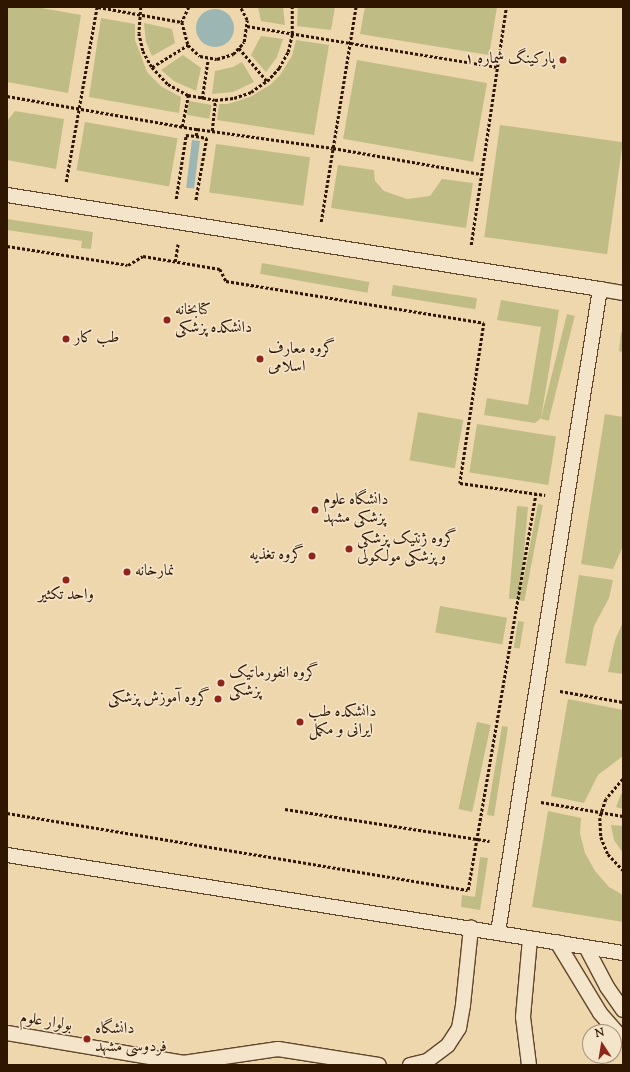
<!DOCTYPE html>
<meta charset="utf-8">
<style>
body{margin:0}
#map{position:relative;width:630px;height:1072px;overflow:hidden;background:#eed6ad;font-family:"Sorts Mill Goudy",Amiri,serif}
div>[style]{position:absolute}
.green>*{inset:0;background:#c0bc85;transform-origin:0 0}
.water>*{inset:0;background:#9cb7b3;transform-origin:0 0}
.round{border-radius:50%}
.path>*{height:2.5px;margin-top:-1.25px;transform-origin:0;background:repeating-linear-gradient(90deg,#2f1600 0 3px,transparent 0 5px)}
.roads{filter:drop-shadow(1px 0 #5f462b) drop-shadow(-1px 0 #5f462b) drop-shadow(0 1px #5f462b) drop-shadow(0 -1px #5f462b)}
.service>*{height:14px;margin:-7px;padding:0 7px;transform-origin:7px;border-radius:7px;background:#f4e4ca}
.dots>*{width:11px;height:11px;translate:-50% -50%;box-sizing:border-box;border:2px solid #f4e4ca;border-radius:50%}
span{translate:-50% -50%;white-space:nowrap;text-align:center;line-height:1.15;-webkit-text-stroke:3.5px #f4e4ca;paint-order:stroke}
.poi-label{font-size:16px;color:#2f1600}
.right{translate:-100% -50%;text-align:right}
.left{translate:0 -50%;text-align:left}
.street-label{font-size:16px;color:#2f1600}
.frame{position:absolute;inset:0;border:8px solid #2f1600;pointer-events:none}
.north{position:absolute;left:582px;top:1024px;width:40px;height:40px;box-sizing:border-box;background:#f4e4ca;border:1px solid #a59279;border-radius:50%;rotate:348deg;font-size:11px;font-weight:700;line-height:16px;text-align:center;color:#2f1600}
.north::after{content:'';display:block;margin:auto;width:14px;height:18px;background:#8f2418;clip-path:polygon(50% 0,100% 100%,50% 72%,0 100%)}
</style>
<div id="map">
<div class="green">
<div style="clip-path:polygon(7px 7px,36px 7px,81px 15px,68px 93px,7px 82px)"></div>
<div style="clip-path:polygon(258px 7px,283px 7px,285px 25px,261px 21px)"></div>
<div style="clip-path:polygon(298px 7px,335px 7px,331px 30px,297px 26px)"></div>
<div style="clip-path:polygon(365px 7px,497px 7px,489px 55px,360px 34px)"></div>
<div style="clip-path:polygon(101px 18px,135px 24px,135px 40px,147px 72px,162px 87px,181px 97px,179px 113px,89px 97px)"></div>
<div style="clip-path:polygon(144px 23px,172px 29px,175px 43px,152px 56px,146px 42px)"></div>
<div style="clip-path:polygon(261px 36px,283px 39px,277px 57px,266px 72px,251px 55px)"></div>
<div style="clip-path:polygon(296px 40px,329px 45px,314px 135px,217px 120px,219px 104px,228px 104px,250px 97px,270px 85px,280px 75px,292px 56px)"></div>
<div style="clip-path:polygon(183px 55px,201px 68px,196px 91px,174px 81px,161px 70px)"></div>
<div style="left:357px;top:60px;width:132px;height:80px;rotate:10deg"></div>
<div style="clip-path:polygon(242px 62px,254px 82px,233px 92px,212px 94px,215px 71px,233px 67px)"></div>
<div style="left:189px;top:101px;width:23px;height:14px;rotate:10deg"></div>
<div style="clip-path:polygon(15px 111px,64px 119px,56px 169px,7px 160px,7px 121px)"></div>
<div style="left:85px;top:122px;width:94px;height:49px;rotate:10deg"></div>
<div style="left:500px;top:125px;width:124px;height:113px;rotate:8deg"></div>
<div style="left:216px;top:144px;width:95px;height:49px;rotate:8deg"></div>
<div style="clip-path:polygon(338px 165px,374px 170px,375px 181px,384px 191px,407px 199px,430px 196px,442px 179px,473px 183px,466px 228px,331px 208px)"></div>
<div style="clip-path:polygon(7px 219px,93px 232px,91px 249px,81px 248px,82px 241px,7px 230px)"></div>
<div style="left:262px;top:263px;width:109px;height:11px;rotate:10deg"></div>
<div style="left:393px;top:285px;width:85px;height:11px;rotate:9deg"></div>
<div style="clip-path:polygon(501px 300px,559px 310px,541px 418px,535px 423px,484px 415px,487px 398px,528px 405px,541px 327px,497px 320px)"></div>
<div style="left:567px;top:314px;width:8px;height:108px;rotate:14deg"></div>
<div style="clip-path:polygon(621px 332px,623px 333px,623px 352px,619px 351px)"></div>
<div style="left:418px;top:412px;width:46px;height:49px;rotate:10deg"></div>
<div style="clip-path:polygon(605px 414px,623px 417px,623px 546px,613px 569px,581px 564px)"></div>
<div style="left:477px;top:424px;width:80px;height:49px;rotate:9deg"></div>
<div style="left:538px;top:504px;width:5px;height:98px;rotate:11deg"></div>
<div style="left:517px;top:506px;width:11px;height:93px;rotate:5deg"></div>
<div style="clip-path:polygon(579px 575px,613px 580px,609px 598px,594px 626px,586px 666px,565px 663px)"></div>
<div style="left:440px;top:606px;width:68px;height:27px;rotate:10deg"></div>
<div style="left:518px;top:621px;width:6px;height:27px;rotate:9deg"></div>
<div style="clip-path:polygon(623px 622px,623px 674px,608px 672px,615px 640px)"></div>
<div style="clip-path:polygon(568px 699px,623px 710px,623px 756px,598px 775px,584px 803px,551px 796px)"></div>
<div style="left:477px;top:722px;width:14px;height:89px;rotate:12deg"></div>
<div style="clip-path:polygon(502px 726px,508px 727px,494px 816px,487px 815px)"></div>
<div style="clip-path:polygon(623px 793px,623px 809px,616px 807px,621px 794px)"></div>
<div style="clip-path:polygon(548px 811px,581px 818px,580px 833px,585px 853px,595px 871px,609px 887px,623px 895px,623px 922px,532px 907px)"></div>
<div style="clip-path:polygon(611px 825px,623px 826px,623px 853px,614px 840px)"></div>
<div style="clip-path:polygon(480px 857px,488px 858px,480px 910px,461px 907px,462px 895px,475px 897px)"></div>
</div>
<div class="water">
<div class="round" style="left:196px;top:9px;width:38px;height:38px"></div>
<div style="left:192px;top:140px;width:8px;height:48px;rotate:7deg"></div>
</div>
<div class="path">
<div style="left:98px;top:7px;width:85px;rotate:10.1deg"></div>
<div style="left:141px;top:7px;width:26px;rotate:94deg"></div>
<div style="left:139px;top:33px;width:18px;rotate:77deg"></div>
<div style="left:143px;top:51px;width:18px;rotate:61deg"></div>
<div style="left:152px;top:67px;width:23px;rotate:47deg"></div>
<div style="left:168px;top:84px;width:23px;rotate:29deg"></div>
<div style="left:188px;top:95px;width:27px;rotate:10deg"></div>
<div style="left:215px;top:100px;width:19px;rotate:-6deg"></div>
<div style="left:234px;top:98px;width:18px;rotate:-19deg"></div>
<div style="left:251px;top:92px;width:19px;rotate:-35deg"></div>
<div style="left:267px;top:81px;width:18px;rotate:-47deg"></div>
<div style="left:279px;top:68px;width:18px;rotate:-61deg"></div>
<div style="left:288px;top:52px;width:18px;rotate:-77deg"></div>
<div style="left:292px;top:34px;width:27px;rotate:-90deg"></div>
<div style="left:189px;top:7px;width:17px;rotate:115deg"></div>
<div style="left:182px;top:22px;width:24px;rotate:75deg"></div>
<div style="left:188px;top:45px;width:16px;rotate:43deg"></div>
<div style="left:200px;top:56px;width:17px;rotate:10deg"></div>
<div style="left:217px;top:59px;width:17px;rotate:-17deg"></div>
<div style="left:233px;top:54px;width:16px;rotate:-47deg"></div>
<div style="left:244px;top:42px;width:22px;rotate:-82deg"></div>
<div style="left:247px;top:20px;width:15px;rotate:-118deg"></div>
<div style="left:247px;top:26px;width:253px;rotate:9.3deg"></div>
<div style="left:239px;top:48px;width:43px;rotate:49.7deg"></div>
<div style="left:152px;top:67px;width:42px;rotate:-31.4deg"></div>
<div style="left:7px;top:96px;width:193px;rotate:9.9deg"></div>
<div style="left:197px;top:129px;width:137px;rotate:8deg"></div>
<div style="left:333px;top:148px;width:150px;rotate:10deg"></div>
<div style="left:202px;top:99px;width:40px;rotate:-81.5deg"></div>
<div style="left:182px;top:127px;width:33px;rotate:-79deg"></div>
<div style="left:212px;top:131px;width:31px;rotate:-84deg"></div>
<div style="left:196px;top:136px;width:11px;rotate:10deg"></div>
<div style="left:207px;top:138px;width:64px;rotate:99.9deg"></div>
<div style="left:66px;top:182px;width:178px;rotate:-80deg"></div>
<div style="left:176px;top:199px;width:65px;rotate:-81.1deg"></div>
<div style="left:186px;top:135px;width:10px;rotate:6deg"></div>
<div style="left:196px;top:136px;width:7px;rotate:-82deg"></div>
<div style="left:321px;top:222px;width:218px;rotate:-80.8deg"></div>
<div style="left:471px;top:245px;width:241px;rotate:-81.6deg"></div>
<div style="left:7px;top:246px;width:122px;rotate:8.9deg"></div>
<div style="left:128px;top:265px;width:17px;rotate:-31deg"></div>
<div style="left:143px;top:256px;width:78px;rotate:9.6deg"></div>
<div style="left:220px;top:269px;width:13px;rotate:63deg"></div>
<div style="left:226px;top:281px;width:261px;rotate:9.2deg"></div>
<div style="left:484px;top:323px;width:162px;rotate:98.5deg"></div>
<div style="left:460px;top:483px;width:86px;rotate:8deg"></div>
<div style="left:175px;top:262px;width:18px;rotate:-81deg"></div>
<div style="left:560px;top:691px;width:64px;rotate:9.9deg"></div>
<div style="left:623px;top:779px;width:26px;rotate:130deg"></div>
<div style="left:606px;top:799px;width:20px;rotate:108deg"></div>
<div style="left:600px;top:818px;width:19px;rotate:87deg"></div>
<div style="left:601px;top:837px;width:18px;rotate:68deg"></div>
<div style="left:608px;top:854px;width:22px;rotate:47deg"></div>
<div style="left:541px;top:802px;width:83px;rotate:9.7deg"></div>
<div style="left:285px;top:809px;width:207px;rotate:8.9deg"></div>
<div style="left:7px;top:813px;width:467px;rotate:9.5deg"></div>
<div style="left:468px;top:890px;width:402px;rotate:-80.3deg"></div>
</div>
<div class="roads">
<div class="service">
<div style="left:7px;top:195px;width:600px;rotate:9.01deg"></div>
<div style="left:600px;top:289px;width:651px;rotate:99.01deg"></div>
<div style="left:600px;top:289px;width:23px;rotate:10deg"></div>
<div style="left:7px;top:855px;width:624px;rotate:9.04deg"></div>
<div style="left:557px;top:942px;width:83px;rotate:58.8deg"></div>
<div style="left:600px;top:1013px;width:35px;rotate:49deg"></div>
<div style="left:586px;top:947px;width:45px;rotate:62.3deg"></div>
<div style="left:607px;top:987px;width:28px;rotate:55deg"></div>
<div style="left:7px;top:1033px;width:187px;rotate:9.6deg"></div>
<div style="left:183px;top:1063px;width:96px;rotate:-8.4deg"></div>
<div style="left:278px;top:1049px;width:102px;rotate:9deg"></div>
<div style="left:410px;top:1065px;width:17px;rotate:-13deg"></div>
<div style="left:427px;top:1061px;width:26px;rotate:-37deg"></div>
<div style="left:448px;top:1045px;width:20px;rotate:-57deg"></div>
<div style="left:459px;top:1028px;width:23px;rotate:-80deg"></div>
<div style="left:463px;top:1005px;width:78px;rotate:-84.1deg"></div>
<div style="left:529px;top:1065px;width:48px;rotate:-97.1deg"></div>
<div style="left:523px;top:1017px;width:79px;rotate:-84.9deg"></div>
</div>
</div>
<div class="dots">
<div style="left:563px;top:60px;background:#8f2418"></div>
<div style="left:167px;top:320px;background:#8f2418"></div>
<div style="left:66px;top:339px;background:#8f2418"></div>
<div style="left:260px;top:359px;background:#8f2418"></div>
<div style="left:315px;top:510px;background:#8f2418"></div>
<div style="left:349px;top:549px;background:#8f2418"></div>
<div style="left:312px;top:556px;background:#8f2418"></div>
<div style="left:127px;top:572px;background:#8f2418"></div>
<div style="left:66px;top:580px;background:#8f2418"></div>
<div style="left:221px;top:683px;background:#8f2418"></div>
<div style="left:218px;top:699px;background:#8f2418"></div>
<div style="left:300px;top:722px;background:#8f2418"></div>
<div style="left:87px;top:1039px;background:#8f2418"></div>
</div>
<div class="poi-label">
<span class="right" style="left:555px;top:60px">پارکینگ شماره ۱</span>
<span class="left" style="left:175px;top:320px">کتابخانه<br>دانشکده پزشکی</span>
<span class="left" style="left:74px;top:339px">طب کار</span>
<span class="left" style="left:268px;top:359px">گروه معارف<br>اسلامی</span>
<span class="left" style="left:323px;top:510px">دانشگاه علوم<br>پزشکی مشهد</span>
<span class="left" style="left:357px;top:549px">گروه ژنتیک پزشکی<br>و پزشکی مولکولی</span>
<span class="right" style="left:304px;top:556px">گروه تغذیه</span>
<span class="left" style="left:135px;top:572px">نمارخانه</span>
<span style="left:66px;top:596px">واحد تکثیر</span>
<span class="left" style="left:229px;top:683px">گروه انفورماتیک<br>پزشکی</span>
<span class="right" style="left:210px;top:699px">گروه آموزش پزشکی</span>
<span class="left" style="left:308px;top:722px">دانشکده طب<br>ایرانی و مکمل</span>
<span class="left" style="left:95px;top:1039px">دانشگاه<br>فردوسی مشهد</span>
</div>
<div class="street-label">
<span style="left:46px;top:1023px;rotate:9deg">بولوار علوم</span>
</div>
<div class="frame"></div>
<div class="north">N</div>
</div>
